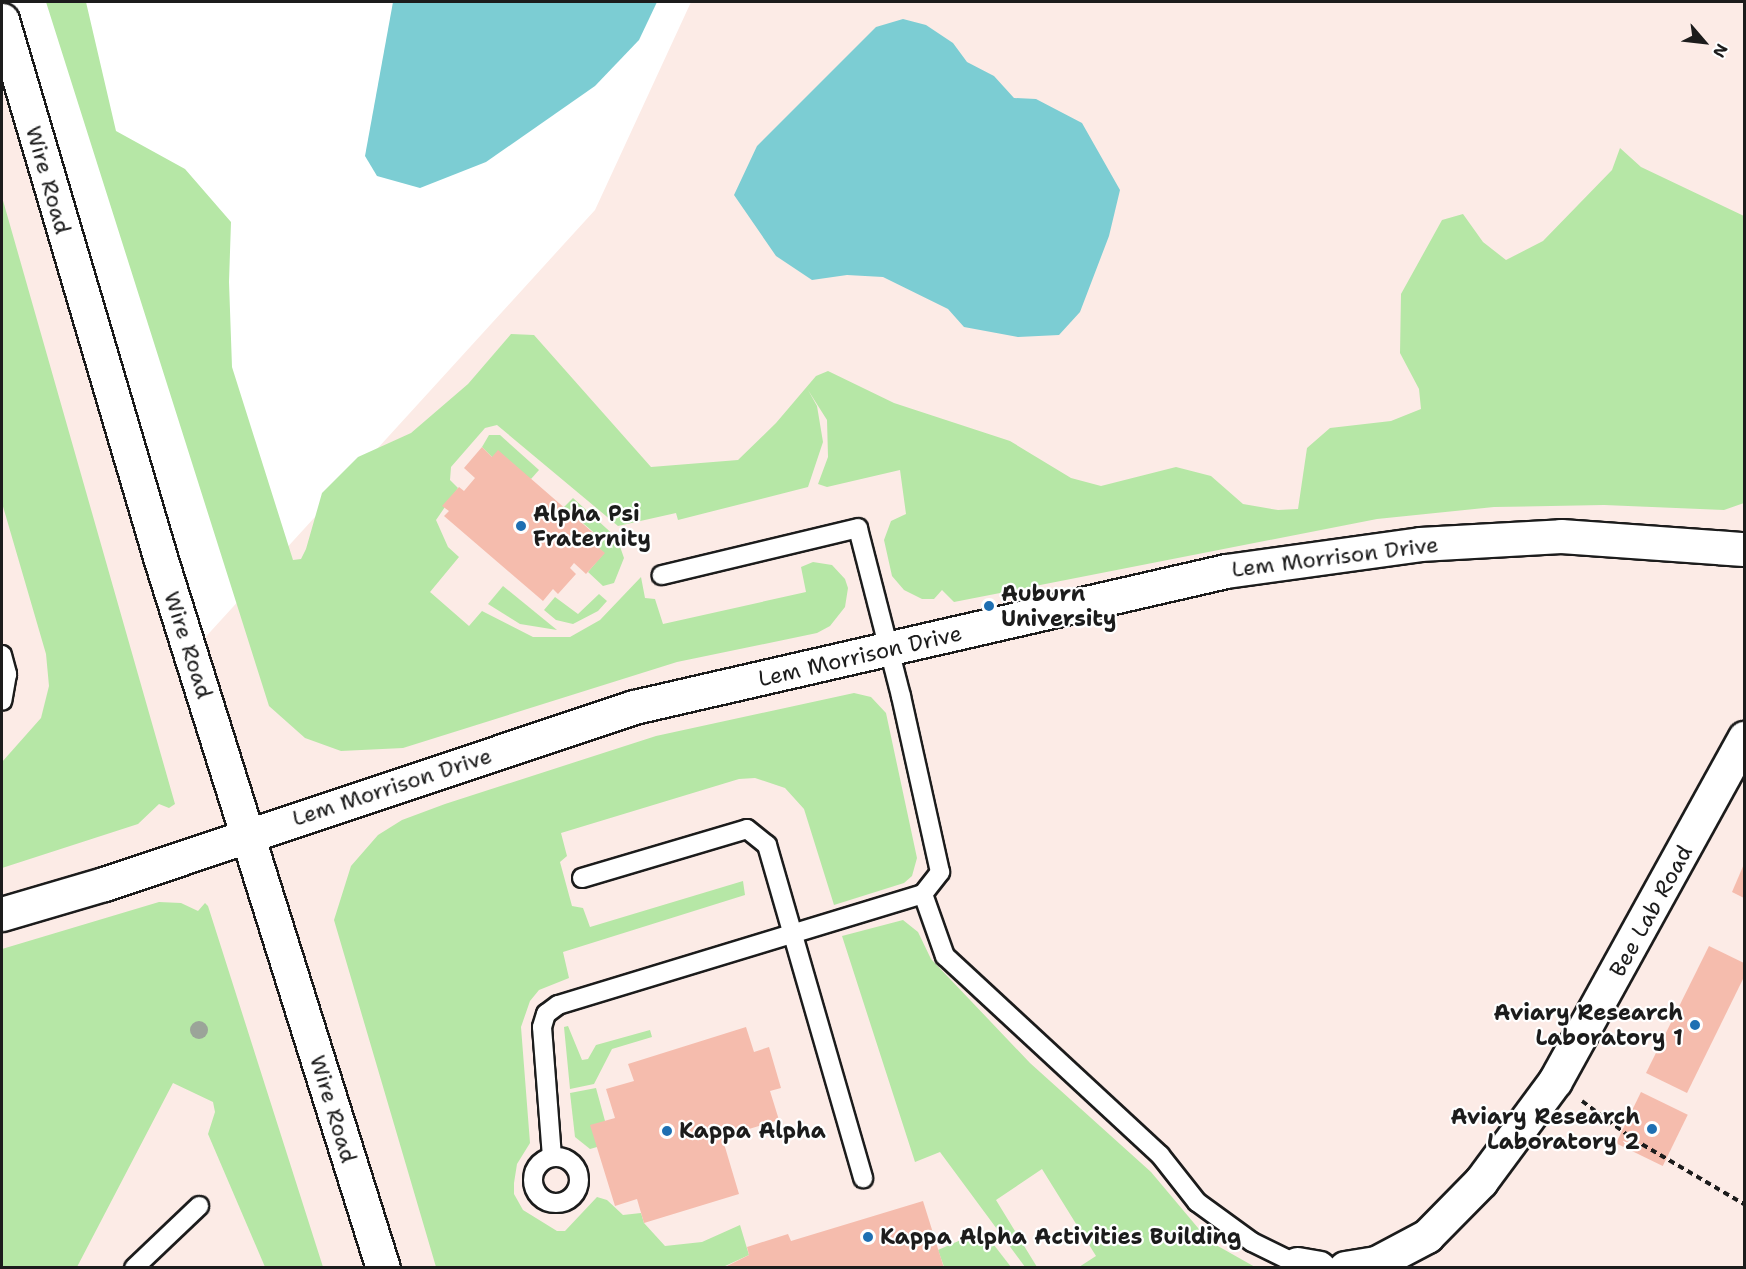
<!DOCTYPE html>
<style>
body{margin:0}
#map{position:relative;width:1746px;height:1269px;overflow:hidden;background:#fff;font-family:"Shantell Sans",sans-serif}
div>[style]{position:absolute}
.built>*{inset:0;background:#fcebe6}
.green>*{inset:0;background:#b6e7a6}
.water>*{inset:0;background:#7ccdd3}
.building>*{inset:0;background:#f5bcad;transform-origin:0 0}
.path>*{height:4px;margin-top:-2px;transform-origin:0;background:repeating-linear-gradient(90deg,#1c1c1c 0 6px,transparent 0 10.5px)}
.roads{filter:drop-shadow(2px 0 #1c1c1c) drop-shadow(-2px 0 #1c1c1c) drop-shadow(0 2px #1c1c1c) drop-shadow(0 -2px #1c1c1c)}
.service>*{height:18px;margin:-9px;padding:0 9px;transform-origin:9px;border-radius:9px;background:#fff}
.service>.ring{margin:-9px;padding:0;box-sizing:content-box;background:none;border:18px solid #fff;border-radius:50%}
.minor>*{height:33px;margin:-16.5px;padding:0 16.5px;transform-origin:16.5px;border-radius:16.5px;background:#fff}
.tertiary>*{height:33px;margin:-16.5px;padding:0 16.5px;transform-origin:16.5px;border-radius:16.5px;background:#fff}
.trees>*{width:18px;height:18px;margin:-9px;border-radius:50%;background:#9ba499}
.dots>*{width:16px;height:16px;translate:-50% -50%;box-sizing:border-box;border:3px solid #fff;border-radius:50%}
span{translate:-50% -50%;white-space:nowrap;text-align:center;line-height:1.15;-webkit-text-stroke:4.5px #fff;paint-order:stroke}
.street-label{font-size:22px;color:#1c1c1c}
.poi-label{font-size:22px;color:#1c1c1c;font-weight:700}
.left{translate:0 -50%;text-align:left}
.right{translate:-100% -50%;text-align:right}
.frame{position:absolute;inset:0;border:3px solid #1c1c1c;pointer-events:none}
.north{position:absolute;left:1674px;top:12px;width:60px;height:60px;-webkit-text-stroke:4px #fff;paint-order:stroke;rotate:118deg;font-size:16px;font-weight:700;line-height:24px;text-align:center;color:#1c1c1c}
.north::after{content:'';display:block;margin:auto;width:21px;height:27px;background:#1c1c1c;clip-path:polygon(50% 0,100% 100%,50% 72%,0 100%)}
</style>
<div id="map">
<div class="built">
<div style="clip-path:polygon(691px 2px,1744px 2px,1744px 1267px,2px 1267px,2px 20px,190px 654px,595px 210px)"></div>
</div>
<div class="green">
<div style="clip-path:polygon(46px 2px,86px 2px,116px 131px,185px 169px,231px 222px,229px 282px,232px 367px,293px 560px,301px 559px,306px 549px,322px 493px,358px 457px,411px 433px,468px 384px,511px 334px,534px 335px,651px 467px,738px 460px,776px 423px,816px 376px,828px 371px,894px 403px,1010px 441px,1071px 478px,1101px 486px,1176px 467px,1211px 476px,1243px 504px,1278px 510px,1298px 509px,1307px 448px,1330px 428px,1391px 421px,1421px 409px,1419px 389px,1400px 353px,1401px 294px,1442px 220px,1463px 214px,1483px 242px,1506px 260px,1543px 241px,1612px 170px,1620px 148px,1641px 167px,1744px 216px,1744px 503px,1724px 510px,1604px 505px,1494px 507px,1377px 519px,954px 602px,942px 590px,934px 599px,922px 599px,904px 590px,892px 576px,884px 540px,891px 521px,906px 514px,900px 470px,827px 487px,818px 484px,828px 457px,827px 420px,808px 390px,817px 406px,823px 442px,808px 487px,678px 520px,676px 513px,618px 526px,497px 425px,485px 428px,451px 467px,450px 480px,458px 488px,436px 520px,448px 547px,459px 557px,430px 592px,469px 626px,482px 611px,533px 637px,570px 637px,600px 620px,641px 577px,645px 598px,655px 599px,663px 624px,806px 592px,801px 567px,813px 562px,832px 565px,845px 579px,848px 588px,845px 607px,830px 626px,817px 633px,677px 662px,403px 748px,341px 751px,305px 738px,269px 706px)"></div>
<div style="clip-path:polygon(2px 197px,175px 804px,169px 808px,159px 804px,138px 824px,2px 868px,2px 762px,41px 718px,49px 686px,46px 654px,2px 503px)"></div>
<div style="clip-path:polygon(489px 435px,500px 435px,539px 470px,531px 479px,492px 457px,482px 447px)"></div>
<div style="clip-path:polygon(573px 498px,617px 538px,624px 558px,614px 583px,603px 586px,588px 572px,604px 553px,593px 543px,598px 536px,564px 507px)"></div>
<div style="clip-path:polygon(503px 586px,557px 630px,520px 624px,488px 604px)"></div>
<div style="clip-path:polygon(599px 594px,607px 601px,598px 611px,573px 624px,556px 620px,544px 610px,555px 597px,578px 614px)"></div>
<div style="clip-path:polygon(854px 693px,871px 697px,886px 713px,917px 858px,912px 876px,904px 883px,834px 905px,804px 809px,785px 788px,755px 778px,739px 779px,561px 833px,567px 856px,560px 862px,572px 906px,583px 908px,590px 927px,743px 881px,745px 895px,563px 952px,569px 978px,539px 990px,530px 1001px,521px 1027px,530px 1143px,517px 1164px,514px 1183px,514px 1194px,523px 1210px,557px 1231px,565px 1231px,597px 1197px,607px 1200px,623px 1215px,641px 1213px,644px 1223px,665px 1246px,702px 1242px,740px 1225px,749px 1255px,723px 1267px,436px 1267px,334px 920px,351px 866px,378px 835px,402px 820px,445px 804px,656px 736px)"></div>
<div style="clip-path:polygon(159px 902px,181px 903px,198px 911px,205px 903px,208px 906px,323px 1267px,265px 1267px,208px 1134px,215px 1112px,213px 1102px,173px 1083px,77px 1267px,2px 1267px,2px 949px)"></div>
<div style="clip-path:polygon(903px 920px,918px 932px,931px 959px,1030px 1063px,1151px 1172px,1209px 1241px,1255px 1267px,1079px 1267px,1096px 1256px,1042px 1169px,996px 1200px,1037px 1267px,1025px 1267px,940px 1152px,915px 1162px,842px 936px)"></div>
<div style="clip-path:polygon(568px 1026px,582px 1060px,588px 1059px,596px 1045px,650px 1030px,652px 1037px,612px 1049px,594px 1084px,570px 1089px,564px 1027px)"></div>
<div style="clip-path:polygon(596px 1088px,605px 1121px,597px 1147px,590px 1149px,575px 1137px,570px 1093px)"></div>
<div style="clip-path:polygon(979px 1232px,987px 1236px,1011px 1267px,944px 1267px,938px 1250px)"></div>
</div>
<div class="water">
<div style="clip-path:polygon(393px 2px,657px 2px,639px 40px,595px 86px,486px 162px,420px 188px,377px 176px,365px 156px)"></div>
<div style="clip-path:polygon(903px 19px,926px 25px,953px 43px,967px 62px,994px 76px,1014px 98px,1036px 99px,1082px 123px,1120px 190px,1109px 236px,1080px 312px,1059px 335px,1018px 337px,964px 327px,948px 309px,883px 277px,847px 275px,812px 280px,776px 256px,734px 195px,757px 146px,876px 27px)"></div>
</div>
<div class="building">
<div style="clip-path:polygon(482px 447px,492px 457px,498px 450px,598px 537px,593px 543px,605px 553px,586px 574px,574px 563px,570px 568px,576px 574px,558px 594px,553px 589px,543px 601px,444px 516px,449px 511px,442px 506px,459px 487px,464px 491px,475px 478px,464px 468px)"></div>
<div style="clip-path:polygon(1744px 864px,1744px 898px,1732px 892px)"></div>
<div style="clip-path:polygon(1709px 946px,1744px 963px,1744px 977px,1687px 1093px,1646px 1073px)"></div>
<div style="clip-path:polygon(746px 1027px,754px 1052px,769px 1047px,781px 1088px,770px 1091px,779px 1120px,722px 1137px,739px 1194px,644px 1223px,637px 1199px,615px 1206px,590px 1125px,615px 1118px,606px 1089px,634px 1081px,628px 1064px)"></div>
<div style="left:1641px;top:1092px;width:52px;height:57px;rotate:26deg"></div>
<div style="clip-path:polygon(923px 1201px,944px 1268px,723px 1268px,749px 1255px,747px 1247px,788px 1234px,791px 1241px)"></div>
</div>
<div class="path">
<div style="left:1582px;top:1101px;width:64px;rotate:36.7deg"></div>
<div style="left:1633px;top:1139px;width:129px;rotate:30.4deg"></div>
</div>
<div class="roads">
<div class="service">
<div style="left:2px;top:655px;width:20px;rotate:75deg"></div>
<div style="left:7px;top:674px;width:27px;rotate:100deg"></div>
<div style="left:582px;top:878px;width:172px;rotate:-16.5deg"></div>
<div style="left:747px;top:829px;width:26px;rotate:39deg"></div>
<div style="left:767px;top:845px;width:347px;rotate:73.9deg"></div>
<div style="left:923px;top:894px;width:66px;rotate:70.5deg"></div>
<div style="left:945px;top:956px;width:293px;rotate:42.8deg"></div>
<div style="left:1160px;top:1155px;width:60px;rotate:51.8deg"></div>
<div style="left:1197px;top:1202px;width:68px;rotate:36deg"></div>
<div style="left:1252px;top:1242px;width:50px;rotate:26.1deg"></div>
<div class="ring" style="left:533px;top:1157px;width:28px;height:28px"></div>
<div style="left:552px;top:1157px;width:130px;rotate:-94.4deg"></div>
<div style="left:542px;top:1027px;width:14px;rotate:-73deg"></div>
<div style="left:546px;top:1014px;width:15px;rotate:-37deg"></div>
<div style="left:558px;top:1005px;width:382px;rotate:-16.9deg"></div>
<div style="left:923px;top:894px;width:28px;rotate:-52deg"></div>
<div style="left:940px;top:872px;width:180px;rotate:-102.5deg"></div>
<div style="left:901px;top:696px;width:173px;rotate:-104.4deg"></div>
<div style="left:858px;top:528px;width:202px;rotate:166.5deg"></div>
<div style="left:134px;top:1268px;width:90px;rotate:-43.6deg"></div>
</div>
<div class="minor">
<div style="left:1297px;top:1264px;width:22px;rotate:10deg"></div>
<div style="left:1345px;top:1268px;width:31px;rotate:-9deg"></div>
<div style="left:1376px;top:1263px;width:58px;rotate:-27.9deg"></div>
<div style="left:1427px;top:1236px;width:77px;rotate:-45.5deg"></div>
<div style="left:1481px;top:1181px;width:124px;rotate:-53.5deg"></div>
<div style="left:1555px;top:1081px;width:392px;rotate:-61.1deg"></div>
</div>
<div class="tertiary">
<div style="left:2px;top:20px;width:560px;rotate:73.6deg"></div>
<div style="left:160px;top:557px;width:745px;rotate:72.59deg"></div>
<div style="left:2px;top:914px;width:106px;rotate:-16.4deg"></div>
<div style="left:104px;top:884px;width:559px;rotate:-18.47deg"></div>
<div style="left:634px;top:707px;width:607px;rotate:-12.94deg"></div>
<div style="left:1226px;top:571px;width:196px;rotate:-7.9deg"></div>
<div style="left:1420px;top:544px;width:141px;rotate:-3.2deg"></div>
<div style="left:1561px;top:536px;width:183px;rotate:4.1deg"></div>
</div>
</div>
<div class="trees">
<div style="left:199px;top:1030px"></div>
</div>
<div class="dots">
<div style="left:521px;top:526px;background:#1f6fb2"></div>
<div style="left:989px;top:606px;background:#1f6fb2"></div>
<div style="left:1695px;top:1025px;background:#1f6fb2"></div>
<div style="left:1652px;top:1129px;background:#1f6fb2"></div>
<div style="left:667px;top:1131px;background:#1f6fb2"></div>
<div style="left:868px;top:1237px;background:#1f6fb2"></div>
</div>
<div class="street-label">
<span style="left:48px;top:180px;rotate:74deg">Wire Road</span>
<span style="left:1335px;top:557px;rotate:-7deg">Lem Morrison Drive</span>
<span style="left:188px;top:645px;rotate:72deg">Wire Road</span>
<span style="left:860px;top:656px;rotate:-13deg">Lem Morrison Drive</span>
<span style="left:392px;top:787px;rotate:-18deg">Lem Morrison Drive</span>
<span style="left:1651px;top:911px;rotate:-61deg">Bee Lab Road</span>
<span style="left:333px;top:1109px;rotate:73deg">Wire Road</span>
</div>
<div class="poi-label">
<span class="left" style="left:533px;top:526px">Alpha Psi<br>Fraternity</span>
<span class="left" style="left:1001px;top:606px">Auburn<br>University</span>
<span class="right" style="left:1683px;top:1025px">Aviary Research<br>Laboratory 1</span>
<span class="right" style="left:1640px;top:1129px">Aviary Research<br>Laboratory 2</span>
<span class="left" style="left:679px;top:1131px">Kappa Alpha</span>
<span class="left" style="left:880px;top:1237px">Kappa Alpha Activities Building</span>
</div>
<div class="frame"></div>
<div class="north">N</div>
</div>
